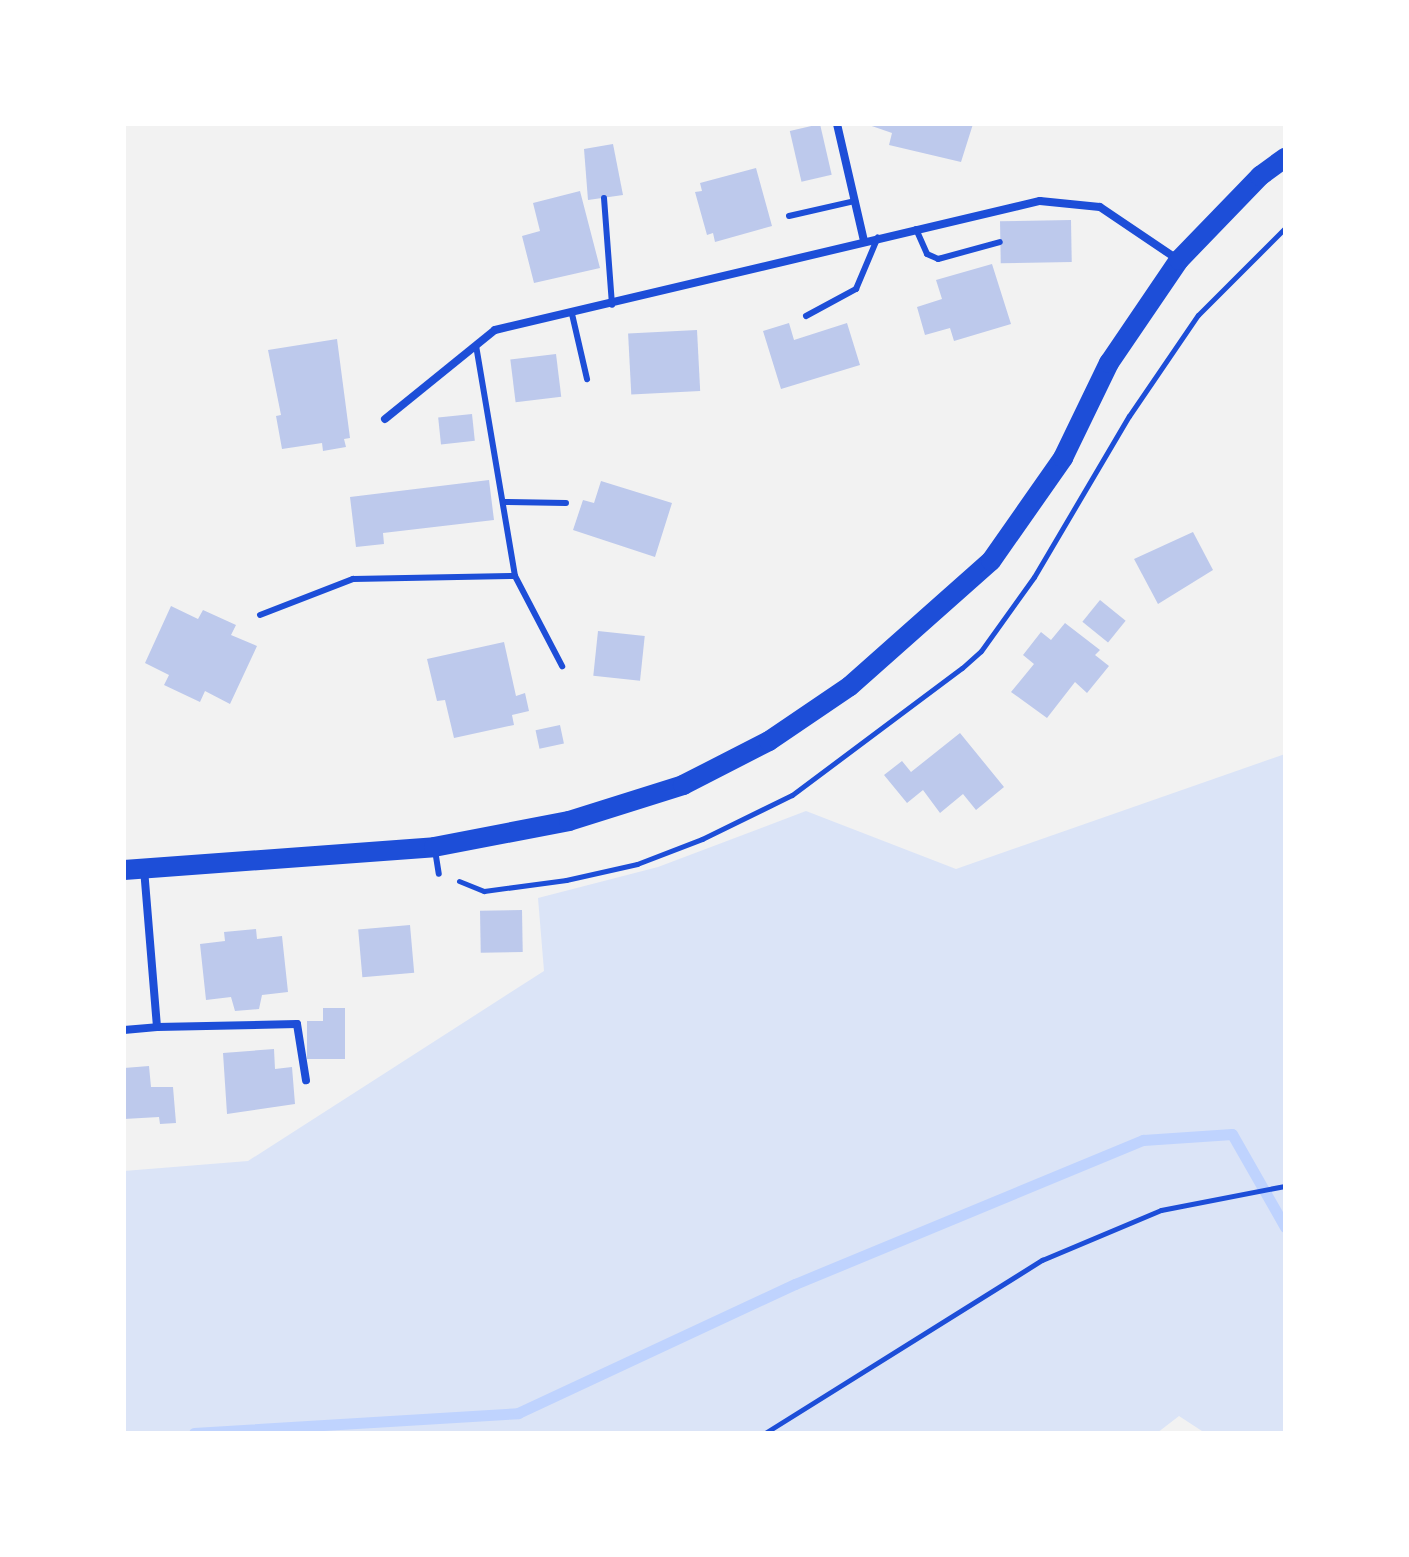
<!DOCTYPE html>
<style>
body{margin:0}
#map{position:relative;width:1409px;height:1557px;overflow:hidden;background:#f2f2f2;font-family:Arial,sans-serif}
div>[style]{position:absolute}
.green>*{inset:0;background:#dbe4f7}
.stream>*{height:11px;margin:-5.5px;padding:0 5.5px;transform-origin:5.5px;border-radius:5.5px;background:#bfd3fe}
.building>*{inset:0;background:#bdc9ec;transform-origin:0 0}
.path>*{height:5px;margin:-2.5px;padding:0 2.5px;transform-origin:2.5px;border-radius:2.5px;background:#1d4ed8}
.service>*{height:6px;margin:-3px;padding:0 3px;transform-origin:3px;border-radius:3px;background:#1d4ed8}
.minor>*{height:8px;margin:-4px;padding:0 4px;transform-origin:4px;border-radius:4px;background:#1d4ed8}
.primary>*{height:20px;margin:-10px;padding:0 10px;transform-origin:10px;border-radius:10px;background:#1d4ed8}
span{translate:-50% -50%;white-space:nowrap;text-align:center;line-height:1.15;-webkit-text-stroke:8px #fff;paint-order:stroke}
.frame{position:absolute;inset:0;border:126px solid #fff;pointer-events:none}
</style>
<div id="map">
<div class="green">
<div style="clip-path:polygon(1285px 754px,1285px 1433px,1205px 1433px,1179px 1416px,1157px 1433px,124px 1433px,124px 1171px,248px 1161px,544px 971px,538px 898px,658px 867px,806px 811px,956px 869px)"></div>
</div>
<div class="stream">
<div style="left:194px;top:1433px;width:325px;rotate:-3.5deg"></div>
<div style="left:518px;top:1413px;width:306px;rotate:-25deg"></div>
<div style="left:795px;top:1284px;width:377px;rotate:-22.5deg"></div>
<div style="left:1143px;top:1140px;width:89px;rotate:-3.9deg"></div>
<div style="left:1232px;top:1134px;width:107px;rotate:60.3deg"></div>
</div>
<div class="building">
<div style="left:820px;top:124px;width:52px;height:31px;rotate:77deg"></div>
<div style="clip-path:polygon(866px 124px,973px 124px,961px 162px,889px 145px,892px 133px)"></div>
<div style="clip-path:polygon(613px 144px,623px 195px,588px 200px,584px 149px)"></div>
<div style="clip-path:polygon(756px 168px,772px 226px,715px 242px,713px 233px,707px 235px,695px 192px,702px 191px,700px 183px)"></div>
<div style="clip-path:polygon(580px 191px,600px 268px,534px 283px,522px 236px,540px 231px,533px 203px)"></div>
<div style="left:1071px;top:220px;width:42px;height:71px;rotate:89deg"></div>
<div style="clip-path:polygon(992px 264px,1011px 324px,954px 341px,950px 328px,925px 335px,917px 307px,942px 299px,936px 280px)"></div>
<div style="clip-path:polygon(789px 323px,794px 340px,847px 323px,860px 365px,781px 389px,763px 331px)"></div>
<div style="left:697px;top:330px;width:61px;height:69px;rotate:87deg"></div>
<div style="clip-path:polygon(337px 339px,350px 438px,344px 439px,346px 447px,323px 451px,322px 443px,282px 449px,276px 416px,281px 415px,268px 350px)"></div>
<div style="left:556px;top:354px;width:43px;height:46px;rotate:83deg"></div>
<div style="left:472px;top:414px;width:27px;height:34px;rotate:84deg"></div>
<div style="clip-path:polygon(489px 480px,494px 520px,383px 533px,384px 544px,356px 547px,350px 497px)"></div>
<div style="clip-path:polygon(601px 481px,672px 503px,655px 557px,573px 530px,583px 500px,594px 503px)"></div>
<div style="clip-path:polygon(1193px 532px,1213px 570px,1158px 604px,1134px 559px)"></div>
<div style="left:1100px;top:600px;width:33px;height:28px;rotate:39deg"></div>
<div style="clip-path:polygon(171px 606px,198px 619px,203px 610px,236px 625px,231px 635px,257px 646px,230px 704px,205px 691px,200px 702px,164px 685px,169px 675px,145px 663px)"></div>
<div style="clip-path:polygon(1065px 623px,1100px 650px,1095px 655px,1109px 666px,1087px 693px,1075px 682px,1047px 718px,1011px 692px,1034px 664px,1023px 655px,1041px 632px,1051px 640px)"></div>
<div style="left:598px;top:631px;width:47px;height:45px;rotate:6deg"></div>
<div style="clip-path:polygon(504px 642px,516px 696px,525px 693px,529px 711px,512px 715px,514px 725px,454px 738px,445px 700px,437px 701px,427px 659px)"></div>
<div style="left:560px;top:725px;width:19px;height:25px;rotate:78deg"></div>
<div style="clip-path:polygon(960px 733px,1004px 787px,976px 810px,963px 794px,940px 813px,923px 790px,907px 803px,884px 775px,902px 761px,911px 772px)"></div>
<div style="left:522px;top:910px;width:42px;height:42px;rotate:89deg"></div>
<div style="left:410px;top:925px;width:48px;height:52px;rotate:85deg"></div>
<div style="clip-path:polygon(256px 929px,257px 939px,282px 936px,288px 992px,262px 995px,259px 1009px,235px 1011px,231px 997px,206px 1000px,200px 944px,225px 941px,224px 932px)"></div>
<div style="clip-path:polygon(323px 1008px,345px 1008px,345px 1059px,307px 1059px,307px 1021px,323px 1021px)"></div>
<div style="clip-path:polygon(274px 1049px,275px 1069px,292px 1067px,295px 1104px,227px 1114px,223px 1053px)"></div>
<div style="clip-path:polygon(149px 1066px,151px 1087px,173px 1087px,176px 1123px,160px 1124px,159px 1117px,124px 1119px,124px 1068px)"></div>
</div>
<div class="path">
<div style="left:459px;top:881px;width:27px;rotate:22deg"></div>
<div style="left:484px;top:891px;width:83px;rotate:-7.6deg"></div>
<div style="left:566px;top:880px;width:73px;rotate:-12.7deg"></div>
<div style="left:637px;top:864px;width:70px;rotate:-21deg"></div>
<div style="left:702px;top:839px;width:100px;rotate:-26.1deg"></div>
<div style="left:792px;top:795px;width:212px;rotate:-36.8deg"></div>
<div style="left:962px;top:668px;width:25px;rotate:-42deg"></div>
<div style="left:981px;top:651px;width:91px;rotate:-54.4deg"></div>
<div style="left:1034px;top:577px;width:187px;rotate:-59.5deg"></div>
<div style="left:1129px;top:416px;width:122px;rotate:-55.7deg"></div>
<div style="left:1198px;top:315px;width:123px;rotate:-45deg"></div>
<div style="left:765px;top:1433px;width:327px;rotate:-32deg"></div>
<div style="left:1042px;top:1260px;width:129px;rotate:-22.8deg"></div>
<div style="left:1161px;top:1210px;width:126px;rotate:-11deg"></div>
</div>
<div class="service">
<div style="left:604px;top:198px;width:107px;rotate:85.7deg"></div>
<div style="left:789px;top:216px;width:68px;rotate:-12.8deg"></div>
<div style="left:916px;top:229px;width:27px;rotate:66deg"></div>
<div style="left:927px;top:254px;width:12px;rotate:24deg"></div>
<div style="left:938px;top:259px;width:64px;rotate:-15.3deg"></div>
<div style="left:572px;top:314px;width:67px;rotate:77deg"></div>
<div style="left:806px;top:316px;width:57px;rotate:-28.4deg"></div>
<div style="left:856px;top:289px;width:56px;rotate:-67.1deg"></div>
<div style="left:503px;top:502px;width:63px;rotate:0.9deg"></div>
<div style="left:515px;top:576px;width:102px;rotate:62.4deg"></div>
<div style="left:260px;top:615px;width:100px;rotate:-21.2deg"></div>
<div style="left:353px;top:579px;width:162px;rotate:-1.1deg"></div>
<div style="left:515px;top:576px;width:234px;rotate:-99.6deg"></div>
<div style="left:435px;top:850px;width:24px;rotate:81deg"></div>
</div>
<div class="minor">
<div style="left:837px;top:124px;width:120px;rotate:77deg"></div>
<div style="left:385px;top:419px;width:141px;rotate:-39deg"></div>
<div style="left:495px;top:330px;width:560px;rotate:-13.32deg"></div>
<div style="left:1040px;top:201px;width:60px;rotate:5.7deg"></div>
<div style="left:1100px;top:207px;width:93px;rotate:34deg"></div>
<div style="left:157px;top:1027px;width:140px;rotate:-1.2deg"></div>
<div style="left:297px;top:1024px;width:57px;rotate:80.9deg"></div>
<div style="left:124px;top:1030px;width:33px;rotate:-5deg"></div>
<div style="left:157px;top:1027px;width:158px;rotate:-94.7deg"></div>
</div>
<div class="primary">
<div style="left:124px;top:870px;width:311px;rotate:-4.2deg"></div>
<div style="left:434px;top:847px;width:137px;rotate:-10.9deg"></div>
<div style="left:569px;top:821px;width:120px;rotate:-17.5deg"></div>
<div style="left:683px;top:785px;width:97px;rotate:-27.1deg"></div>
<div style="left:769px;top:741px;width:98px;rotate:-34.2deg"></div>
<div style="left:850px;top:686px;width:188px;rotate:-41.6deg"></div>
<div style="left:991px;top:561px;width:126px;rotate:-55deg"></div>
<div style="left:1063px;top:458px;width:106px;rotate:-64.2deg"></div>
<div style="left:1109px;top:363px;width:125px;rotate:-55.8deg"></div>
<div style="left:1179px;top:260px;width:117px;rotate:-46deg"></div>
<div style="left:1260px;top:176px;width:31px;rotate:-36deg"></div>
</div>
<div class="frame"></div>
</div>
